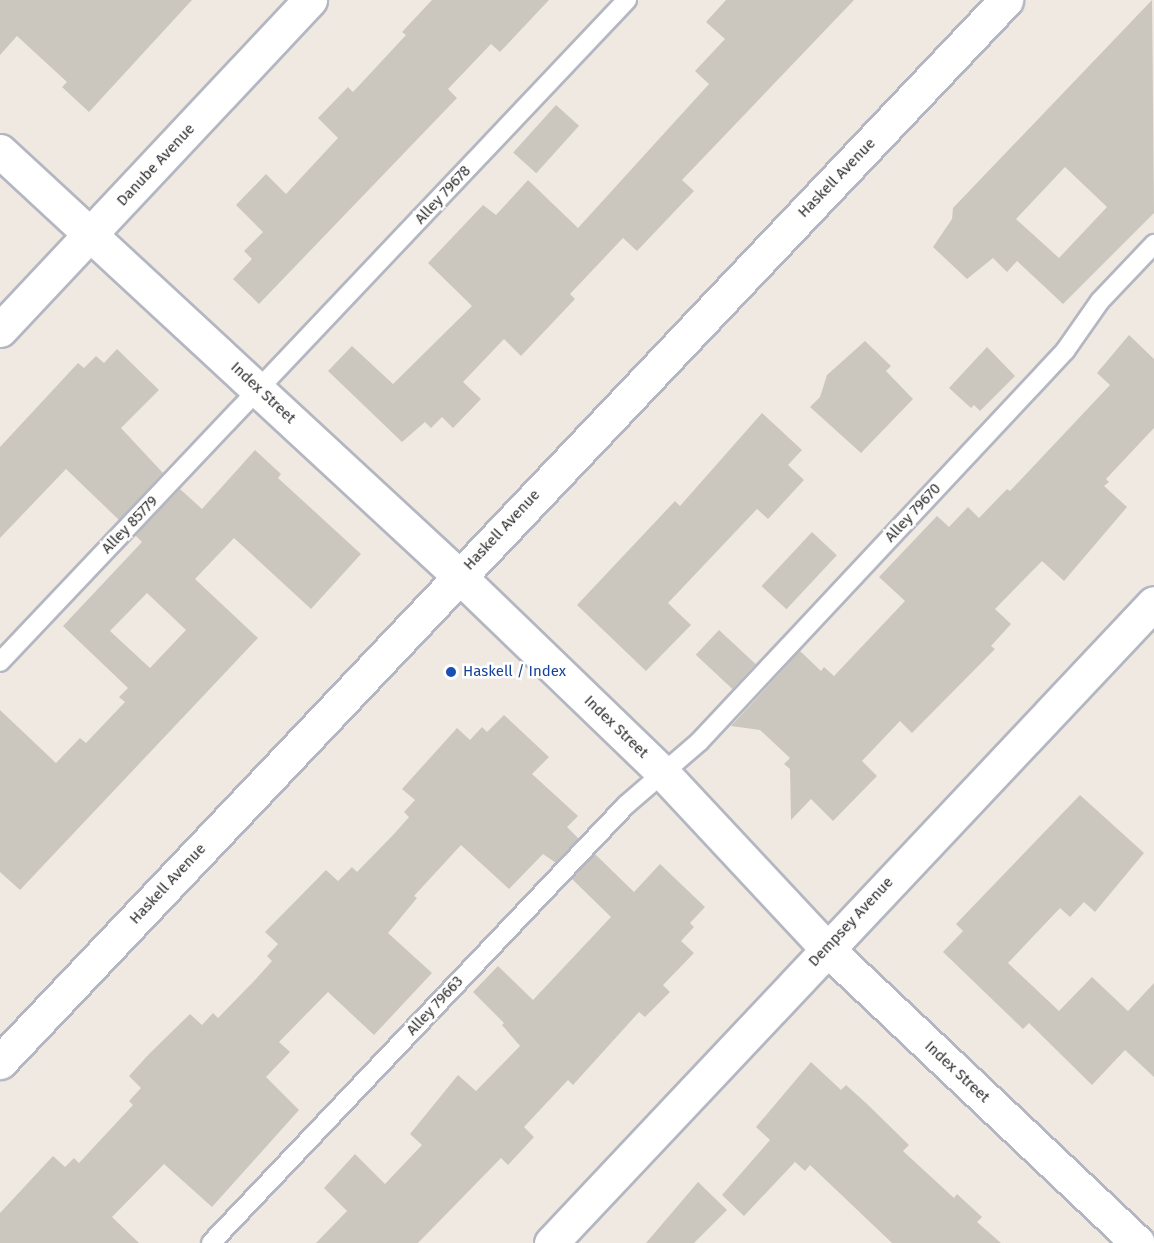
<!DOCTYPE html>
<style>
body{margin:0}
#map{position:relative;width:1154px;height:1243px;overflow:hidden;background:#efe9e1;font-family:"Fira Sans",sans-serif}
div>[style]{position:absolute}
.building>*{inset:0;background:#cbc7bf;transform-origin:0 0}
.roads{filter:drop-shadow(2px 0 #b4b7c1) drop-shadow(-2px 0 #b4b7c1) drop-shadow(0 2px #b4b7c1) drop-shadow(0 -2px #b4b7c1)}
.service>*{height:18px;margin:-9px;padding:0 9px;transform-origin:9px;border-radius:9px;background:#fff}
.minor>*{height:33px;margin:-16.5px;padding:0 16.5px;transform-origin:16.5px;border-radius:16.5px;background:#fff}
.tertiary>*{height:33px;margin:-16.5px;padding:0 16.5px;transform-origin:16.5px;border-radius:16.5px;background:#fff}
.secondary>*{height:33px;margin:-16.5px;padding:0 16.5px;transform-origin:16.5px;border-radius:16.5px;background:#fff}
.dots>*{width:16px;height:16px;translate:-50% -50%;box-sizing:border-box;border:3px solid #fff;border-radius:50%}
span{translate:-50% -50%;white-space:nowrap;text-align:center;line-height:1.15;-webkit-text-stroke:5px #fff;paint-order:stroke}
.street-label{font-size:15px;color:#2e2e2e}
.transit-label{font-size:15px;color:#164399}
.left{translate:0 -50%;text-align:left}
</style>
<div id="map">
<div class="building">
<div style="clip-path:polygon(0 0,192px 0,89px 112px,62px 87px,67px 82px,17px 36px,0 55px)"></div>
<div style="clip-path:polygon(432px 0,549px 0,500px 52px,491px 44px,448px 89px,457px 98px,259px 304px,233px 279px,252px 259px,244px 251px,263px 232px,236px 205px,266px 174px,286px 194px,338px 138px,318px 118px,348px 87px,353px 92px,406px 35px,402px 32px)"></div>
<div style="clip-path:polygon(726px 0,854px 0,682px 180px,694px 191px,637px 251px,623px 238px,570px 294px,575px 299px,521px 356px,504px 339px,463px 382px,481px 399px,453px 428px,442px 417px,431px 428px,425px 422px,402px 442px,328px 371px,352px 346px,393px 384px,472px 306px,428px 263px,483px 205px,496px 215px,528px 180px,578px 228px,709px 84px,695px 71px,725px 39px,706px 22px)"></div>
<div style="clip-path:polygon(evenodd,1152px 0,1154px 213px,1063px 304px,1017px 261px,1007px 272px,993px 258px,967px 279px,933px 247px,952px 219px,953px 208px,1152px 0,1065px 167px,1107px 207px,1059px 258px,1016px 219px,1065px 167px)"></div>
<div style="left:556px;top:105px;width:31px;height:64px;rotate:42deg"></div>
<div style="clip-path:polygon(1129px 335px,1154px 359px,1154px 428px,1106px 479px,1109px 482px,1104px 486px,1127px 507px,1064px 581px,1042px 561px,995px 609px,1011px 624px,991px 646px,995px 649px,912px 733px,900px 721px,862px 761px,877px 776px,833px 821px,811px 799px,791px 820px,790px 769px,784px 764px,790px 758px,760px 730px,731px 726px,800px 651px,821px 671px,824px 667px,834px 676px,905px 601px,879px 577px,937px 516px,949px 527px,968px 507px,979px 518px,1007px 489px,1010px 491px,1110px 385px,1097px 373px)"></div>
<div style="clip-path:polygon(865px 341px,891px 366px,886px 371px,913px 399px,861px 453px,810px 407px,820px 397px,827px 375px)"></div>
<div style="clip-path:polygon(987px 347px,1015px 376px,980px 411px,974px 405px,971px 408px,949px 388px)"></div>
<div style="clip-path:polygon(117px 349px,159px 390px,121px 428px,163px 473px,119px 520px,66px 469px,0 538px,0 447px,78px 363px,84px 368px,96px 356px,104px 363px)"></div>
<div style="clip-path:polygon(762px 413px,802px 450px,788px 465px,804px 480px,768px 519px,757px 509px,668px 603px,691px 625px,646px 671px,577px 605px,675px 501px,680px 506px)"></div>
<div style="clip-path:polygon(evenodd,255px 450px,281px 474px,278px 478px,361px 554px,311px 609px,234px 538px,195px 579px,258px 638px,20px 890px,0 872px,0 710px,56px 763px,80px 738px,86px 743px,125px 702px,119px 697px,128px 688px,63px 626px,142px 542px,135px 535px,180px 489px,202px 509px,255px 450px,147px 593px,186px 630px,150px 668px,110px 631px,147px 593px)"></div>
<div style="left:812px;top:532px;width:34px;height:74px;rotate:43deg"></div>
<div style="left:719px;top:630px;width:50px;height:34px;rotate:43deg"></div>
<div style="clip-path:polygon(504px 715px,549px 757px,532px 774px,578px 816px,567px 827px,579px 839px,556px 863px,543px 854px,509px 889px,461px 845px,414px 896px,417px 898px,388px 933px,432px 973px,374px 1035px,328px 992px,279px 1042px,290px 1052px,266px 1077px,299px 1110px,212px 1207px,164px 1164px,112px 1217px,139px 1243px,0 1243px,0 1213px,53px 1156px,65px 1167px,74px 1158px,79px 1163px,133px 1105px,129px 1101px,141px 1088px,129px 1076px,149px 1054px,190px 1014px,202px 1025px,213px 1013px,218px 1018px,255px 980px,272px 961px,267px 956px,278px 944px,265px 932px,326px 870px,338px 881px,352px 867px,357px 872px,394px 834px,409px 817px,404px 812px,415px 800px,402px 789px,457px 728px,470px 740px,482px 727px,487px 732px)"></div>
<div style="clip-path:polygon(1080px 795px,1144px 853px,1095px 912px,1084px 902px,1070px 917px,1060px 908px,1008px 963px,1059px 1011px,1092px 977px,1128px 1011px,1154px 983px,1154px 1077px,1125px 1050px,1092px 1085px,1029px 1023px,1023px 1029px,943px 952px,963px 931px,956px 924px)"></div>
<div style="clip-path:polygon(595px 854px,634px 892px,660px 864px,705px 907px,690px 923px,694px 927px,681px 941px,694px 953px,663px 985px,670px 992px,645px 1017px,639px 1012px,573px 1085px,568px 1080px,524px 1127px,534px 1137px,508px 1165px,501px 1158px,418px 1243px,316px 1243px,347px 1211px,324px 1188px,355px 1154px,385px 1184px,422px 1145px,410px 1134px,458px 1075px,476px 1091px,520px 1046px,502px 1025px,504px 1023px,473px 992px,498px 966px,533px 1000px,611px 917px,572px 879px)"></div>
<div style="clip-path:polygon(811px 1062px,841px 1090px,846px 1085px,866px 1103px,909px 1145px,903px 1151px,954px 1198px,957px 1194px,982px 1217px,977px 1222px,1001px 1243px,892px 1243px,810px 1165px,805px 1171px,795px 1162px,744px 1216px,722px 1195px,770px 1140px,756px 1127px)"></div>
<div style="clip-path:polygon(698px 1182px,727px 1210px,694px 1243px,646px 1243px)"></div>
</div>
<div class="roads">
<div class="service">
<div style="left:0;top:662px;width:912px;rotate:-46.56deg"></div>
<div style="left:211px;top:1243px;width:603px;rotate:-46.54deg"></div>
<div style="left:626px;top:805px;width:96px;rotate:-40.8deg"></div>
<div style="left:699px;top:742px;width:536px;rotate:-46.89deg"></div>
<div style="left:1065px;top:351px;width:61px;rotate:-55deg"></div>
<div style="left:1100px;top:301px;width:79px;rotate:-46.5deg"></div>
</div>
<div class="minor">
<div style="left:0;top:151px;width:626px;rotate:42.8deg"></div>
<div style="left:0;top:330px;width:453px;rotate:-46.8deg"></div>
<div style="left:551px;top:1243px;width:879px;rotate:-46.71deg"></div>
</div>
<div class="tertiary">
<div style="left:459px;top:576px;width:284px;rotate:44deg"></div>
<div style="left:663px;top:773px;width:239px;rotate:47deg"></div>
<div style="left:826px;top:948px;width:429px;rotate:43.4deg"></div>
</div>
<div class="secondary">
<div style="left:0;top:1062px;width:1463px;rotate:-46.55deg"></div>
</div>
</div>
<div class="dots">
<div style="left:451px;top:672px;background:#1a4fb4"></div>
</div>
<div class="street-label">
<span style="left:156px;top:165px;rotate:-47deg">Danube Avenue</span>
<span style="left:837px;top:178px;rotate:-46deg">Haskell Avenue</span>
<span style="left:443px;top:195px;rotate:-47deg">Alley 79678</span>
<span style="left:263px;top:393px;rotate:43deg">Index Street</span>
<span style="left:913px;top:513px;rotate:-47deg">Alley 79670</span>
<span style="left:130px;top:525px;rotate:-46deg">Alley 85779</span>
<span style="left:502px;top:530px;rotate:-47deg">Haskell Avenue</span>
<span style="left:616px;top:727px;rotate:44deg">Index Street</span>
<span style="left:168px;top:884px;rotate:-47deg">Haskell Avenue</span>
<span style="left:851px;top:922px;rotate:-47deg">Dempsey Avenue</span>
<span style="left:435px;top:1006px;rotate:-47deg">Alley 79663</span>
<span style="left:957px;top:1072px;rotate:43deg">Index Street</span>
</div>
<div class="transit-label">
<span class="left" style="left:463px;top:672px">Haskell / Index</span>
</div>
</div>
